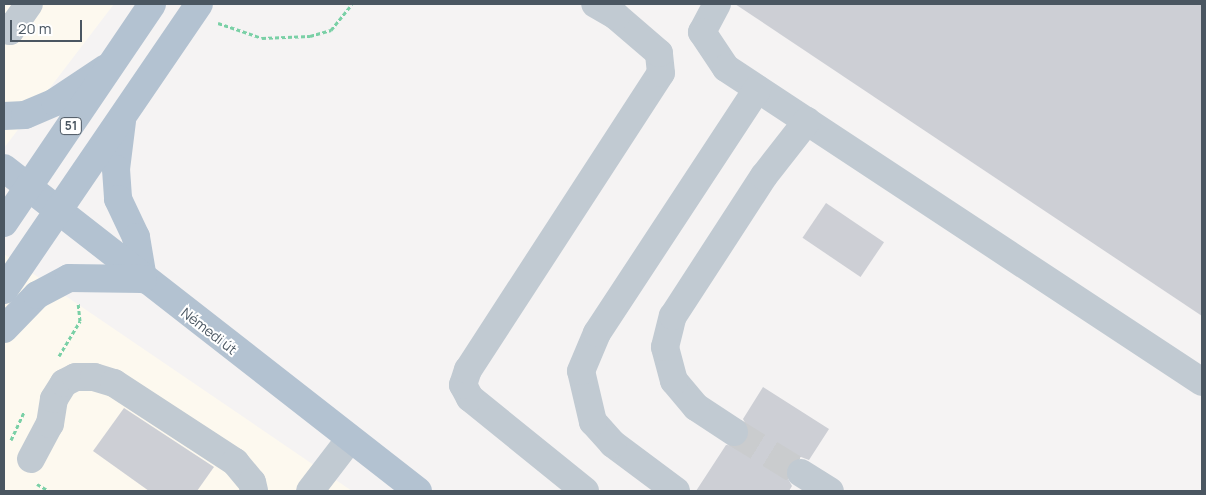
<!DOCTYPE html>
<meta charset="utf-8">
<style>
body{margin:0}
#map{position:relative;width:1206px;height:495px;overflow:hidden;background:#f5f3f3;font-family:Manrope,sans-serif}
div>[style]{position:absolute}
.commercial>*{inset:0;background:#fdf9ef}
.building>*{inset:0;background:#cdcfd5;transform-origin:0 0}
.minor-tunnel>*{height:28px;margin-top:-14px;transform-origin:0;background:repeating-linear-gradient(90deg,#caccce 0 28px,transparent 0 42px)}
.path>*{height:3px;margin-top:-1.5px;transform-origin:0;background:repeating-linear-gradient(90deg,#7ad0a6 0 4px,transparent 0 6.5px)}
.minor>*{height:28px;margin:-14px;padding:0 14px;transform-origin:14px;border-radius:14px;background:#c1cad2}
.major>*{height:28px;margin:-14px;padding:0 14px;transform-origin:14px;border-radius:14px;background:#b3c2d1}
span{translate:-50% -50%;white-space:nowrap;text-align:center;line-height:1.15;-webkit-text-stroke:4px #fff;paint-order:stroke}
.shield-label span{padding:1px 4px;background:#fff;border:1px solid;border-radius:4px;-webkit-text-stroke-width:0}
.shield-label{font-size:12px;color:#4a5661;font-weight:700}
.street-label{font-size:14px;color:#4a5661}
.frame{position:absolute;inset:0;border:5px solid #4a5661;pointer-events:none}
.scale{position:absolute;left:10px;top:20px;width:72px;height:22px;box-sizing:border-box;border:2px solid #4a5661;border-top:0;padding-left:6px;font-size:15px;line-height:18px;white-space:nowrap;color:#4a5661;-webkit-text-stroke:4px #fff;paint-order:stroke}
</style>
<div id="map">
<div class="commercial">
<div style="clip-path:polygon(4px 4px,114px 4px,4px 148px)"></div>
<div style="clip-path:polygon(4px 254px,352px 491px,4px 491px)"></div>
</div>
<div class="building">
<div style="clip-path:polygon(735px 4px,1202px 4px,1202px 316px)"></div>
<div style="left:826px;top:203px;width:70px;height:42px;rotate:34deg"></div>
<div style="clip-path:polygon(763px 387px,829px 429px,809px 460px,801px 457px,788px 464px,785px 473px,792px 486px,789px 491px,696px 491px,726px 445px,741px 446px,747px 441px,750px 432px,743px 419px)"></div>
<div style="clip-path:polygon(124px 408px,214px 467px,197px 491px,149px 491px,93px 451px)"></div>
</div>
<div class="minor-tunnel">
<div style="left:734px;top:432px;width:79px;rotate:31.5deg"></div>
</div>
<div class="path">
<div style="left:218px;top:23px;width:46px;rotate:18.8deg"></div>
<div style="left:262px;top:38px;width:48px;rotate:-2.4deg"></div>
<div style="left:310px;top:36px;width:22px;rotate:-16deg"></div>
<div style="left:331px;top:30px;width:33px;rotate:-51deg"></div>
<div style="left:59px;top:356px;width:41px;rotate:-59deg"></div>
<div style="left:80px;top:321px;width:18px;rotate:-96deg"></div>
<div style="left:11px;top:440px;width:31px;rotate:-65deg"></div>
<div style="left:37px;top:484px;width:14px;rotate:30deg"></div>
</div>
<div class="minor">
<div style="left:717px;top:4px;width:32px;rotate:118deg"></div>
<div style="left:702px;top:32px;width:43px;rotate:56.3deg"></div>
<div style="left:726px;top:68px;width:570px;rotate:33.41deg"></div>
<div style="left:4px;top:27px;width:7px;rotate:34deg"></div>
<div style="left:10px;top:31px;width:33px;rotate:-55deg"></div>
<div style="left:734px;top:432px;width:45px;rotate:-146.7deg"></div>
<div style="left:696px;top:407px;width:34px;rotate:-130deg"></div>
<div style="left:674px;top:381px;width:35px;rotate:-105deg"></div>
<div style="left:665px;top:347px;width:32px;rotate:-76deg"></div>
<div style="left:673px;top:316px;width:167px;rotate:-57deg"></div>
<div style="left:764px;top:176px;width:70px;rotate:-52deg"></div>
<div style="left:31px;top:459px;width:40px;rotate:-62deg"></div>
<div style="left:50px;top:424px;width:25px;rotate:-81deg"></div>
<div style="left:54px;top:399px;width:19px;rotate:-58deg"></div>
<div style="left:64px;top:383px;width:13px;rotate:-27deg"></div>
<div style="left:76px;top:377px;width:18px"></div>
<div style="left:94px;top:377px;width:21px;rotate:17deg"></div>
<div style="left:114px;top:383px;width:145px;rotate:33.1deg"></div>
<div style="left:235px;top:462px;width:26px;rotate:50deg"></div>
<div style="left:252px;top:482px;width:9px;rotate:77deg"></div>
<div style="left:801px;top:473px;width:34px;rotate:32deg"></div>
<div style="left:310px;top:491px;width:64px;rotate:-52.6deg"></div>
<div style="left:585px;top:491px;width:148px;rotate:-141deg"></div>
<div style="left:470px;top:398px;width:15px;rotate:-118deg"></div>
<div style="left:463px;top:385px;width:16px;rotate:-72deg"></div>
<div style="left:468px;top:370px;width:354px;rotate:-57deg"></div>
<div style="left:661px;top:73px;width:20px;rotate:-96deg"></div>
<div style="left:659px;top:53px;width:57px;rotate:-139.3deg"></div>
<div style="left:616px;top:16px;width:24px;rotate:-150deg"></div>
<div style="left:676px;top:491px;width:79px;rotate:-143.3deg"></div>
<div style="left:613px;top:444px;width:30px;rotate:-132deg"></div>
<div style="left:593px;top:422px;width:52px;rotate:-103.2deg"></div>
<div style="left:581px;top:371px;width:41px;rotate:-67.2deg"></div>
<div style="left:597px;top:333px;width:292px;rotate:-56.7deg"></div>
</div>
<div class="major">
<div style="left:4px;top:116px;width:21px;rotate:-3deg"></div>
<div style="left:25px;top:115px;width:33px;rotate:-23deg"></div>
<div style="left:55px;top:102px;width:61px;rotate:-33.7deg"></div>
<div style="left:122px;top:121px;width:48px;rotate:97.1deg"></div>
<div style="left:116px;top:169px;width:30px;rotate:86deg"></div>
<div style="left:118px;top:199px;width:42px;rotate:64.7deg"></div>
<div style="left:136px;top:237px;width:43px;rotate:80.5deg"></div>
<div style="left:4px;top:168px;width:525px;rotate:37.96deg"></div>
<div style="left:4px;top:223px;width:264px;rotate:-55.9deg"></div>
<div style="left:4px;top:290px;width:346px;rotate:-55.7deg"></div>
<div style="left:4px;top:329px;width:47px;rotate:-45.9deg"></div>
<div style="left:37px;top:295px;width:36px;rotate:-28deg"></div>
<div style="left:69px;top:278px;width:74px;rotate:0.8deg"></div>
</div>
<div class="shield-label">
<span style="left:71px;top:126px">51</span>
</div>
<div class="street-label">
<span style="left:209px;top:331px;rotate:38deg">Némedi út</span>
</div>
<div class="frame"></div>
<div class="scale">20 m</div>
</div>
